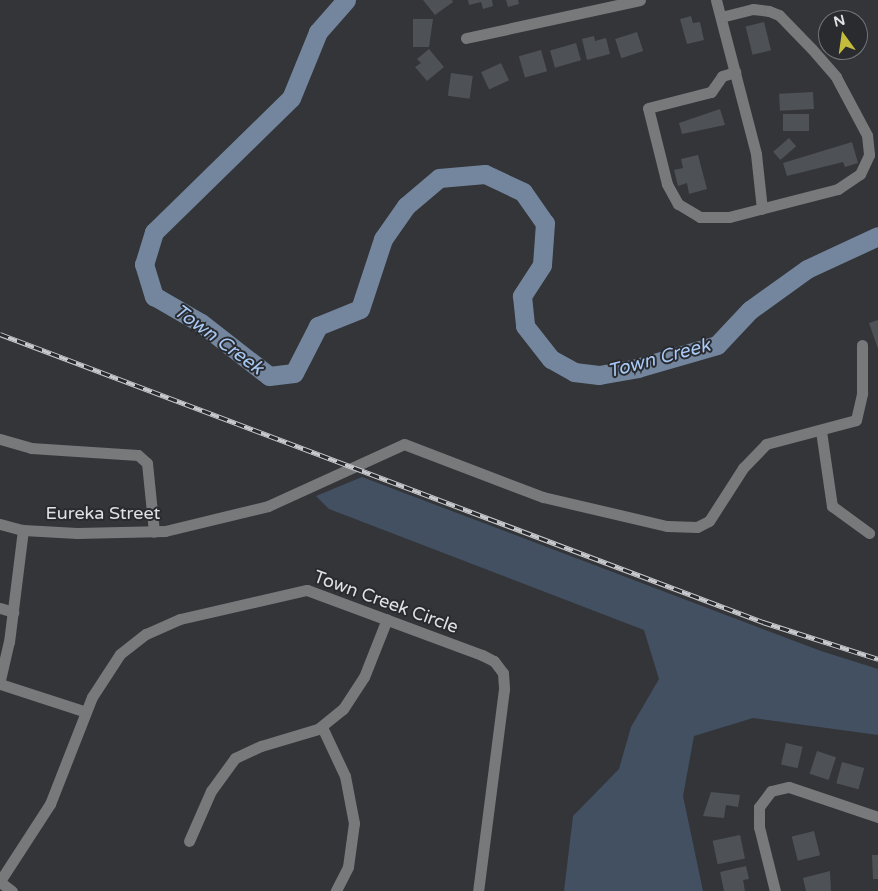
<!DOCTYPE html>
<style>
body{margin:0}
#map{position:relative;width:878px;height:891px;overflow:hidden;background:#333539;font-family:"Varela Round",sans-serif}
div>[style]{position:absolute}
.green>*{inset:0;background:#425062}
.river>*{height:19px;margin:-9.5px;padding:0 9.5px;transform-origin:9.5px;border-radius:9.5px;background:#74869e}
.building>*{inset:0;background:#4e5155;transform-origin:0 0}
.minor>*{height:11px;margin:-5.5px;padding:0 5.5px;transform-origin:5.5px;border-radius:5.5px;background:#77797b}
.rail>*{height:5px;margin-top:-2.5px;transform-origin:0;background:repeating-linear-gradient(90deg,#292b2f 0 9px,#c8cacd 0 18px);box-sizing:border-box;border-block:1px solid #c8cacd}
span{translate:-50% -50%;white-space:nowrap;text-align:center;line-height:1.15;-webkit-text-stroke:4px #292b2f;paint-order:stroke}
.street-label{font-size:18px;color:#dfe1e3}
.water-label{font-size:19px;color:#a9caf6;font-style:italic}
.north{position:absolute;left:818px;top:10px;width:50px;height:50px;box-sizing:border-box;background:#292b2f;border:1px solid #727477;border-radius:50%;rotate:346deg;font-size:14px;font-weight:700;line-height:20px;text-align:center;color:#dfe1e3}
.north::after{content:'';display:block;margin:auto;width:18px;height:22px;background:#c4bc3d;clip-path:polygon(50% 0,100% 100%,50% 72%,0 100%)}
</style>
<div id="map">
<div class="green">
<div style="clip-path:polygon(362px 477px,821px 651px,878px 669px,878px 735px,753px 718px,694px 736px,683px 796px,703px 891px,564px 891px,573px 816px,619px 769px,631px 727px,659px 679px,644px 630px,329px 509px,316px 496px)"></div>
</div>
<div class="river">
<div style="left:346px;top:0;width:43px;rotate:131.2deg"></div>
<div style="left:318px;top:32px;width:71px;rotate:112.2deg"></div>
<div style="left:291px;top:98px;width:192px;rotate:135.6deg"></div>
<div style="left:154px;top:232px;width:34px;rotate:107deg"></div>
<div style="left:144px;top:264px;width:34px;rotate:73deg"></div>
<div style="left:154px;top:296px;width:54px;rotate:29.9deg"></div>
<div style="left:201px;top:323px;width:86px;rotate:37.9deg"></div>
<div style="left:269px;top:376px;width:25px;rotate:-7deg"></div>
<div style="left:294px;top:373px;width:53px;rotate:-62.9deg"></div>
<div style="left:318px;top:326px;width:45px;rotate:-22deg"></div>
<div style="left:360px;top:309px;width:74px;rotate:-71.8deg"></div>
<div style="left:383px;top:239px;width:40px;rotate:-55.1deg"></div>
<div style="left:406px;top:206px;width:43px;rotate:-40.3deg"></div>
<div style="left:439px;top:178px;width:46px;rotate:-5deg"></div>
<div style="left:485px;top:174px;width:42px;rotate:25.3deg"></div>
<div style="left:523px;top:192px;width:38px;rotate:55deg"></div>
<div style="left:545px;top:223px;width:42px;rotate:94.1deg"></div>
<div style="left:542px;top:265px;width:37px;rotate:123deg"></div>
<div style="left:522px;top:296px;width:30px;rotate:84deg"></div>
<div style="left:525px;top:326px;width:42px;rotate:51.8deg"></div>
<div style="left:551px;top:359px;width:26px;rotate:29deg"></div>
<div style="left:574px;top:372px;width:25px;rotate:7deg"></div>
<div style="left:599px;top:375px;width:39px;rotate:-10deg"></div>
<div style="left:637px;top:368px;width:83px;rotate:-16deg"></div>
<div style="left:717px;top:345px;width:48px;rotate:-46.7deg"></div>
<div style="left:750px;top:310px;width:70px;rotate:-35.7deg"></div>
<div style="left:807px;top:269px;width:78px;rotate:-24.9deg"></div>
</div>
<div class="building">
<div style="clip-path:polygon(423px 0,452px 0,453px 2px,435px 15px)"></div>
<div style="clip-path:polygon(468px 0,492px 0,493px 6px,483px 9px,481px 2px,469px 5px)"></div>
<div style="clip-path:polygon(506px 0,518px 0,519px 4px,508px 7px)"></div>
<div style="clip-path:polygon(691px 16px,693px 23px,700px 22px,704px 40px,687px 44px,680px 19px)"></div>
<div style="clip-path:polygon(413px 19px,433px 19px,429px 47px,413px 47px)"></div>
<div style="left:764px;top:22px;width:29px;height:19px;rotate:76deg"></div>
<div style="left:637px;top:32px;width:20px;height:23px;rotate:72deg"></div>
<div style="clip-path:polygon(594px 36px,595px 41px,606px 38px,610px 54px,587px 60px,582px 39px)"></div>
<div style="left:576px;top:43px;width:18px;height:27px;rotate:74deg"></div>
<div style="clip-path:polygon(429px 49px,444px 67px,427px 81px,415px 67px,421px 63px,417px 59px)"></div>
<div style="left:541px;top:50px;width:22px;height:23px;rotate:74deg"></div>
<div style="left:501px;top:63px;width:19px;height:22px;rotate:65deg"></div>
<div style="left:451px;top:73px;width:22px;height:23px;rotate:8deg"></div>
<div style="left:813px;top:92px;width:17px;height:34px;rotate:87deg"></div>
<div style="clip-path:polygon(720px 109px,725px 125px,682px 134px,679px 123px)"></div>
<div style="left:809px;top:114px;width:17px;height:26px;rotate:90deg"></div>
<div style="left:789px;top:138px;width:11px;height:21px;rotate:49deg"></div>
<div style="clip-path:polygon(852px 142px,858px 163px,845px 167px,843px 162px,787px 176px,783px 163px)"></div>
<div style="clip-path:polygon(698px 155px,707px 189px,689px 194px,687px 183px,678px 186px,674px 170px,683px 168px,681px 159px)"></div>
<div style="clip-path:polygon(878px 320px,878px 349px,869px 323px)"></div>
<div style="left:786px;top:743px;width:17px;height:22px;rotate:13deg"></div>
<div style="left:817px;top:751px;width:20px;height:24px;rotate:18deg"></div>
<div style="left:842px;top:762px;width:23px;height:22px;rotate:15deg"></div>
<div style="clip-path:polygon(711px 792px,740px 795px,738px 807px,726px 805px,724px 818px,703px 816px)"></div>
<div style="left:814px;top:831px;width:25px;height:23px;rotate:76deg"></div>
<div style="left:740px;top:835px;width:24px;height:28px;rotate:78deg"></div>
<div style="clip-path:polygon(872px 855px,878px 855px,878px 879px,873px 879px)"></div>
<div style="clip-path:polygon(746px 866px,749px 879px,743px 880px,745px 891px,724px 891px,720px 872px)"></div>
<div style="clip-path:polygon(830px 871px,831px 891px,806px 891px,803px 878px)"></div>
</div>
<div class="minor">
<div style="left:716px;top:0;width:159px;rotate:75.4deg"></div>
<div style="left:756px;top:154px;width:55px;rotate:83.8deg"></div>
<div style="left:721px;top:17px;width:33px;rotate:-14deg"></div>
<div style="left:753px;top:9px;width:16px;rotate:7deg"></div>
<div style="left:769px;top:11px;width:11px;rotate:22deg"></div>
<div style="left:779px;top:15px;width:47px;rotate:45.9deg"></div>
<div style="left:812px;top:49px;width:37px;rotate:49deg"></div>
<div style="left:836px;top:77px;width:66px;rotate:61.9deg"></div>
<div style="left:867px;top:135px;width:20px;rotate:84deg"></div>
<div style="left:869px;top:155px;width:21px;rotate:115deg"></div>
<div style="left:860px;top:174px;width:27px;rotate:146deg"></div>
<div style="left:838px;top:189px;width:113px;rotate:165.6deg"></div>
<div style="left:729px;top:217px;width:29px;rotate:180deg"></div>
<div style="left:700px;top:217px;width:26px;rotate:-149deg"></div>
<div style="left:678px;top:204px;width:23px;rotate:-119deg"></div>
<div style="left:667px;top:184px;width:78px;rotate:-104deg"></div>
<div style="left:648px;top:108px;width:65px;rotate:-14.3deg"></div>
<div style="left:711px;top:92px;width:19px;rotate:-55deg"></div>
<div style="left:722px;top:76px;width:14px;rotate:-17deg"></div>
<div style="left:466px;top:38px;width:178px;rotate:-12.3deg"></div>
<div style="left:821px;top:431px;width:76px;rotate:81.7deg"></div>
<div style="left:832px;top:506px;width:46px;rotate:36.1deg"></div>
<div style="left:0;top:439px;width:32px;rotate:16deg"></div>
<div style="left:31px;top:448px;width:107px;rotate:3.7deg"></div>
<div style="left:138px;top:455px;width:12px;rotate:42deg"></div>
<div style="left:147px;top:463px;width:69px;rotate:84.2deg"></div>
<div style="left:0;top:524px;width:24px;rotate:15deg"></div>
<div style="left:23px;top:530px;width:54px;rotate:3.2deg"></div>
<div style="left:77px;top:533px;width:88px;rotate:-1.3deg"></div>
<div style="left:165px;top:531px;width:106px;rotate:-13.6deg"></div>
<div style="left:268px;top:506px;width:149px;rotate:-24.5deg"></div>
<div style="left:404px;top:444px;width:149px;rotate:20.9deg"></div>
<div style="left:543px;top:497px;width:127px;rotate:13.2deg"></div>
<div style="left:667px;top:526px;width:30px;rotate:2deg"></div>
<div style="left:697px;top:527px;width:13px;rotate:-27deg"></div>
<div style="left:709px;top:521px;width:63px;rotate:-57.3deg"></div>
<div style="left:743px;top:468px;width:33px;rotate:-46deg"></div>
<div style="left:766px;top:444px;width:93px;rotate:-14.9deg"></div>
<div style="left:856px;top:420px;width:28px;rotate:-77deg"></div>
<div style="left:862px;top:393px;width:48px;rotate:-90deg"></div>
<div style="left:0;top:608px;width:14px;rotate:17deg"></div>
<div style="left:0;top:680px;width:39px;rotate:-77deg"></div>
<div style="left:9px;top:642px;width:113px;rotate:-82.9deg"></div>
<div style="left:0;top:684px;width:90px;rotate:18deg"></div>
<div style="left:322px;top:727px;width:54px;rotate:64.9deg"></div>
<div style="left:345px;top:776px;width:48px;rotate:79.2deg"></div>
<div style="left:354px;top:823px;width:44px;rotate:97.8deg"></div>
<div style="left:348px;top:867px;width:27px;rotate:117deg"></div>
<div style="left:189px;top:841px;width:55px;rotate:-66.3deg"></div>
<div style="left:211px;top:791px;width:41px;rotate:-54deg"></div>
<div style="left:235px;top:758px;width:29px;rotate:-25deg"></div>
<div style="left:261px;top:746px;width:59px;rotate:-16.6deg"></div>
<div style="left:318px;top:729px;width:32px;rotate:-39deg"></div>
<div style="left:343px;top:709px;width:38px;rotate:-57deg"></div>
<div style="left:364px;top:677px;width:62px;rotate:-68.4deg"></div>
<div style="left:0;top:881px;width:92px;rotate:-57deg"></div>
<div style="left:50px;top:804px;width:115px;rotate:-68.6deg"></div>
<div style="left:92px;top:697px;width:51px;rotate:-56.9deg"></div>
<div style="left:120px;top:654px;width:33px;rotate:-38deg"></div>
<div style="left:146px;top:634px;width:37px;rotate:-24deg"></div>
<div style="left:180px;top:619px;width:130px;rotate:-12.9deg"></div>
<div style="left:307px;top:590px;width:187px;rotate:20.4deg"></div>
<div style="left:482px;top:655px;width:13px;rotate:27deg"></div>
<div style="left:494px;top:661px;width:15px;rotate:53deg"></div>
<div style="left:503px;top:673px;width:16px;rotate:86deg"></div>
<div style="left:504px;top:689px;width:204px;rotate:97.3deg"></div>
<div style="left:0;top:882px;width:15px;rotate:37deg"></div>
<div style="left:775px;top:891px;width:66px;rotate:-104deg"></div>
<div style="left:759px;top:827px;width:20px;rotate:-90deg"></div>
<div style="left:759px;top:807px;width:20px;rotate:-53deg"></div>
<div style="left:771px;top:791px;width:18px;rotate:-13deg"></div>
<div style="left:789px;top:787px;width:94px;rotate:18.6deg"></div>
</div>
<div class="rail">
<div style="left:0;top:334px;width:816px;rotate:20.68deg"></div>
<div style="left:763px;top:622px;width:121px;rotate:17.8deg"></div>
</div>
<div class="street-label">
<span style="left:103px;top:513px">Eureka Street</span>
<span style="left:386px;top:602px;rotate:20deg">Town Creek Circle</span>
</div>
<div class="water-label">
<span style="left:218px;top:340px;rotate:36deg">Town Creek</span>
<span style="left:659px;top:359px;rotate:-15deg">Town Creek</span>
</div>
<div class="north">N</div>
</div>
